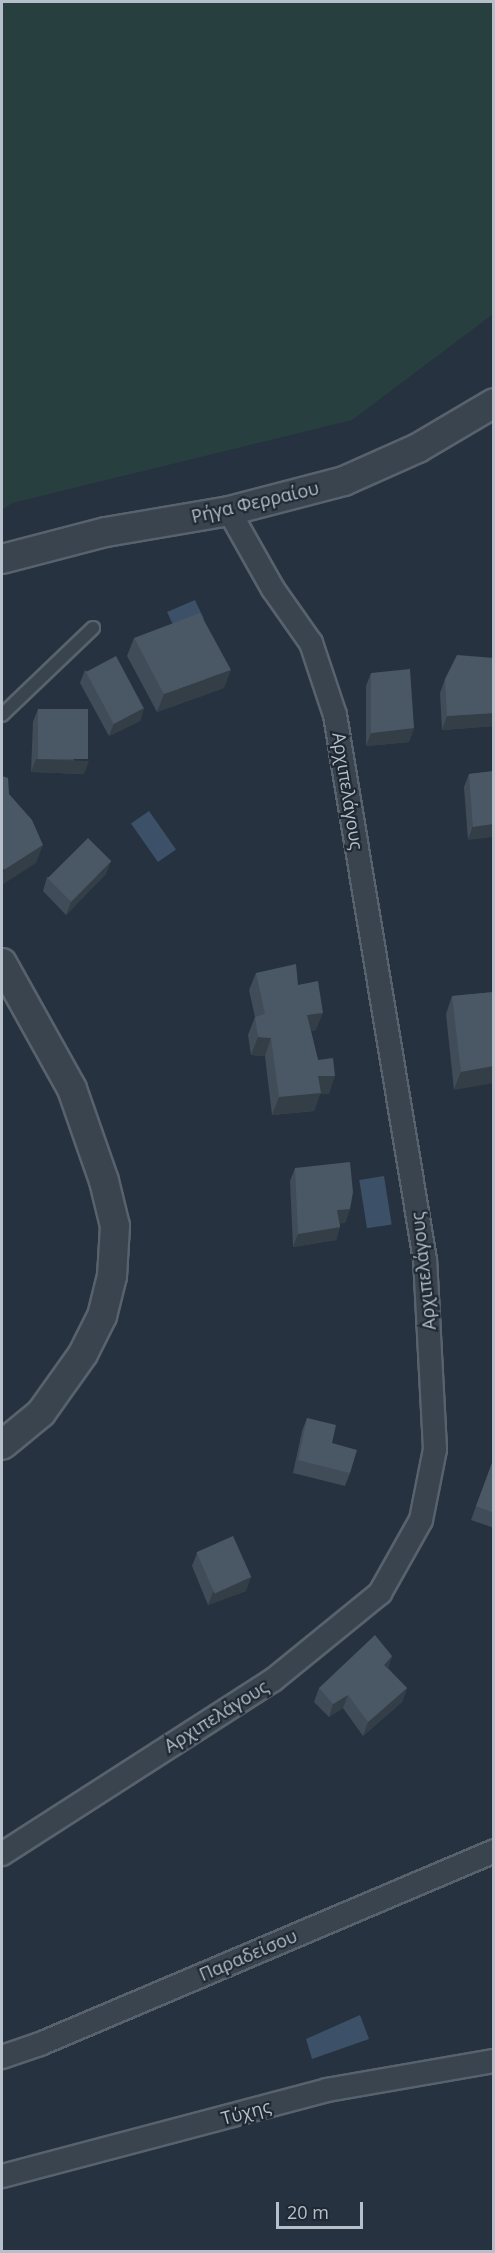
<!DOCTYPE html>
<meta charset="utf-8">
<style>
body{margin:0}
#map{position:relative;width:495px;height:2253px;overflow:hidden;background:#26323f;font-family:"Open Sans",sans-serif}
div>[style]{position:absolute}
.green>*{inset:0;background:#283f40}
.water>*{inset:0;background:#3c5168;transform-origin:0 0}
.roads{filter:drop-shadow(2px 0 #58626d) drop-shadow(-2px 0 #58626d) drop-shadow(0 2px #58626d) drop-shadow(0 -2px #58626d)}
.service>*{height:12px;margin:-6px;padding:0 6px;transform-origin:6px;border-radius:6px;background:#3a444f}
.minor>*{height:22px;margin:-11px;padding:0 11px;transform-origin:11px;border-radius:11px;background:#3a444f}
.tertiary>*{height:28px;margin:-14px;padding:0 14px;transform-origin:14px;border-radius:14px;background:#3a444f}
.wall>*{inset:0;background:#404c57}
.shaded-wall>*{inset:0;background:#343e47}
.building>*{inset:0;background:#4a5865;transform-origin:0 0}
span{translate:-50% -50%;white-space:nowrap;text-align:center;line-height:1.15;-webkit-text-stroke:4.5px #1f2934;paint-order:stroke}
.street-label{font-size:18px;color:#b7bfca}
.frame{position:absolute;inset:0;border:3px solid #b7bfca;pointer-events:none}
.scale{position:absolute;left:276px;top:2202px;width:87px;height:27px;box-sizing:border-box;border:3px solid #b7bfca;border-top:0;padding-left:8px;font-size:18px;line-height:21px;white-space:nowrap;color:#b7bfca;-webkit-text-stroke:4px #1f2934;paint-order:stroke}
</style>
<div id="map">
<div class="green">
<div style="clip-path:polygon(2px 2px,493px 2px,493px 314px,352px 420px,12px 503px,2px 510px)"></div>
</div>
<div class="water">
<div style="clip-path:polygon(195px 600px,204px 619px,175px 629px,167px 612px)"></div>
<div style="left:149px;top:811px;width:47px;height:22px;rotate:55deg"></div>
<div style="left:384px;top:1176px;width:49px;height:25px;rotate:81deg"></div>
<div style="clip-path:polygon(360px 2015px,369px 2039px,312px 2059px,306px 2039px)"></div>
</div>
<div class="roads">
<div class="service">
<div style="left:2px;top:715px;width:126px;rotate:-43.7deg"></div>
</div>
<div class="minor">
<div style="left:2px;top:1854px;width:322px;rotate:-32.7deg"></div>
<div style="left:273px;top:1680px;width:138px;rotate:-39.1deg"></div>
<div style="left:380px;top:1593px;width:84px;rotate:-60.7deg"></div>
<div style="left:421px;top:1520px;width:72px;rotate:-78.8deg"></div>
<div style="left:435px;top:1449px;width:189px;rotate:-93deg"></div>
<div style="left:425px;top:1260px;width:552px;rotate:-99.38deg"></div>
<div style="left:335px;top:715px;width:76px;rotate:-108.4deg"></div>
<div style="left:311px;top:643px;width:66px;rotate:-125.1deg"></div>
<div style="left:273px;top:589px;width:90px;rotate:-119.4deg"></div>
<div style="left:2px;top:2057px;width:40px;rotate:-18.9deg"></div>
<div style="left:40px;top:2044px;width:493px;rotate:-23deg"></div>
<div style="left:2px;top:2176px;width:336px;rotate:-14.8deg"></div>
<div style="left:327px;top:2090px;width:169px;rotate:-9.9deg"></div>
</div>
<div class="tertiary">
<div style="left:2px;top:559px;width:107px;rotate:-14.6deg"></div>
<div style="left:106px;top:532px;width:125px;rotate:-9.7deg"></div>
<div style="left:229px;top:511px;width:119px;rotate:-14.6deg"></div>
<div style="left:344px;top:481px;width:81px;rotate:-24deg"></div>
<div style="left:418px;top:448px;width:88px;rotate:-30.6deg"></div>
<div style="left:2px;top:963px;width:144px;rotate:60.9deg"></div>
<div style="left:72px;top:1089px;width:97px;rotate:70.8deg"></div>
<div style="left:104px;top:1181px;width:46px;rotate:76.3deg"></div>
<div style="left:115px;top:1226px;width:50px;rotate:93.4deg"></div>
<div style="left:112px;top:1276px;width:41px;rotate:104deg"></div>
<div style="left:102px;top:1316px;width:42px;rotate:116.6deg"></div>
<div style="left:83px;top:1354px;width:72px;rotate:125.4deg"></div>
<div style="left:41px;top:1413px;width:50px;rotate:140.6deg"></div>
</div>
</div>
<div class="wall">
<div style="clip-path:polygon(134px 638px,224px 688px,157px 712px,127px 656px)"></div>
<div style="clip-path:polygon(494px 658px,494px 726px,442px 730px,440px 693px,445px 679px)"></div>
<div style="clip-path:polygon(85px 670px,144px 708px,140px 721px,109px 736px,80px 683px)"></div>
<div style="clip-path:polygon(371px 673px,414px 728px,409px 742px,366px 746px,366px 686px)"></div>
<div style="clip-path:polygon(38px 709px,84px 774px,31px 772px,33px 722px)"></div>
<div style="clip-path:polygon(494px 771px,468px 840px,464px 787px,469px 774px)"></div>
<div style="clip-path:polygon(106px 874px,66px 915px,43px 891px,47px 877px)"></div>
<div style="clip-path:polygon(256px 973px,298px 985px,316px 1030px,311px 1031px,318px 1060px,329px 1094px,320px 1094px,314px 1111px,272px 1115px,265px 1056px,251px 1055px,248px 1035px,255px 1017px,249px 990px)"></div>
<div style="clip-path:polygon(494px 992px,454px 1090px,446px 1014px,452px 996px)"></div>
<div style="clip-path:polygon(295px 1168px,350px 1209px,345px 1223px,340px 1223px,340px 1227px,336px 1240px,293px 1247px,290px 1181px)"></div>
<div style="clip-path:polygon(307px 1418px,332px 1443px,350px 1473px,345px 1486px,293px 1473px,302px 1431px)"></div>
<div style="clip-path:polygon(492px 1463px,494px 1464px,494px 1528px,471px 1520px)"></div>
<div style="clip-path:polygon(197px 1553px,246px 1591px,208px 1605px,192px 1566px)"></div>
<div style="clip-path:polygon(392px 1656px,388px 1668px,407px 1688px,402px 1702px,363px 1736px,343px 1708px,329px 1717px,314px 1702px,319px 1688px)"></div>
</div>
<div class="shaded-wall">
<div style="clip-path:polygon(231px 670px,224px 688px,157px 712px,164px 694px)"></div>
<div style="clip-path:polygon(144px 708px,140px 721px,109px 736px,114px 723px)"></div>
<div style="clip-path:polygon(494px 713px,494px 726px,442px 730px,447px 716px)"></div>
<div style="clip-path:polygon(414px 728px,409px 742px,366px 746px,371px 733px)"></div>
<div style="clip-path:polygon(36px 759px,89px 761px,84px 774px,31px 772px)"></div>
<div style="clip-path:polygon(494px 824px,494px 837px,468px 840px,473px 827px)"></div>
<div style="clip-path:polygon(43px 845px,36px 863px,2px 885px,2px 876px,4px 870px)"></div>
<div style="clip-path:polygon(111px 861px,106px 874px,66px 915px,71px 902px)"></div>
<div style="clip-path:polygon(323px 1013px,316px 1030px,301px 1033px,307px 1015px)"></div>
<div style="clip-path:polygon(258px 1037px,271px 1038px,265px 1056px,251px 1055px)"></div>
<div style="clip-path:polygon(494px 1066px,494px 1083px,454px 1090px,461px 1072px)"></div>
<div style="clip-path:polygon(318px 1076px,335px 1076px,329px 1094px,320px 1094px,314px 1111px,272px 1115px,279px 1097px)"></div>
<div style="clip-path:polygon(350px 1209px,345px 1223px,332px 1224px,337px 1210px)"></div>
<div style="clip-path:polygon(340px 1227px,336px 1240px,293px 1247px,298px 1234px)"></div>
<div style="clip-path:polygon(251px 1577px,246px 1591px,208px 1605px,213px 1592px)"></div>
<div style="clip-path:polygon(392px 1656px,387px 1669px,384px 1665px)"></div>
<div style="clip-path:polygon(407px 1688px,402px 1702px,363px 1736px,368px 1722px)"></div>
<div style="clip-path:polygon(348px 1695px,343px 1708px,329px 1717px,333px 1704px)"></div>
</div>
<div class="building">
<div style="clip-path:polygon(200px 613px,231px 670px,164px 694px,134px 638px)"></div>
<div style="clip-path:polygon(457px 655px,494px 658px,494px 713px,447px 716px,445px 679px)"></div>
<div style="left:116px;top:656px;width:59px;height:34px;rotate:62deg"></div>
<div style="clip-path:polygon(410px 669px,414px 728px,371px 733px,371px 673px)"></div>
<div style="left:38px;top:709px;width:50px;height:50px"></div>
<div style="clip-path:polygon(494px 771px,494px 824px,473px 827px,469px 774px)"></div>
<div style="clip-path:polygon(2px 776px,8px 778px,9px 794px,32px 820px,43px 845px,4px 870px,2px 867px)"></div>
<div style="left:88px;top:838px;width:33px;height:57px;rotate:45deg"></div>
<div style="clip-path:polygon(296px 964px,298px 985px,318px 981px,323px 1013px,307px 1015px,318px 1060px,333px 1058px,335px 1076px,318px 1076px,321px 1093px,279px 1097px,271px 1038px,258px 1037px,255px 1017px,265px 1014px,256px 973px)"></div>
<div style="clip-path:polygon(494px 992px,494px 1066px,461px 1072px,452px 996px)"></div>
<div style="clip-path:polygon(350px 1162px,353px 1192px,350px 1209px,337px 1210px,340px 1227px,298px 1234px,295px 1168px)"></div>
<div style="clip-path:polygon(307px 1418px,336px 1425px,332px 1443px,357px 1450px,350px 1473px,298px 1460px)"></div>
<div style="clip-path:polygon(492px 1463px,494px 1464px,494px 1513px,476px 1506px)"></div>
<div style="left:233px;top:1536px;width:45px;height:40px;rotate:66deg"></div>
<div style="clip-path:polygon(375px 1635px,392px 1656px,384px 1665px,407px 1688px,368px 1722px,348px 1695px,333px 1704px,319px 1688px)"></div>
</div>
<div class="street-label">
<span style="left:255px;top:502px;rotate:-13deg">Ρήγα Φερραίου</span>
<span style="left:348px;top:791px;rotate:81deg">Αρχιπελάγους</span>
<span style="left:423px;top:1271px;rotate:-96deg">Αρχιπελάγους</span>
<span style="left:216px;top:1716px;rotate:-32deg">Αρχιπελάγους</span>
<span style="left:248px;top:1955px;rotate:-23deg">Παραδείσου</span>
<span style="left:246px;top:2112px;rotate:-15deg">Τύχης</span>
</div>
<div class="frame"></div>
<div class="scale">20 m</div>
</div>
